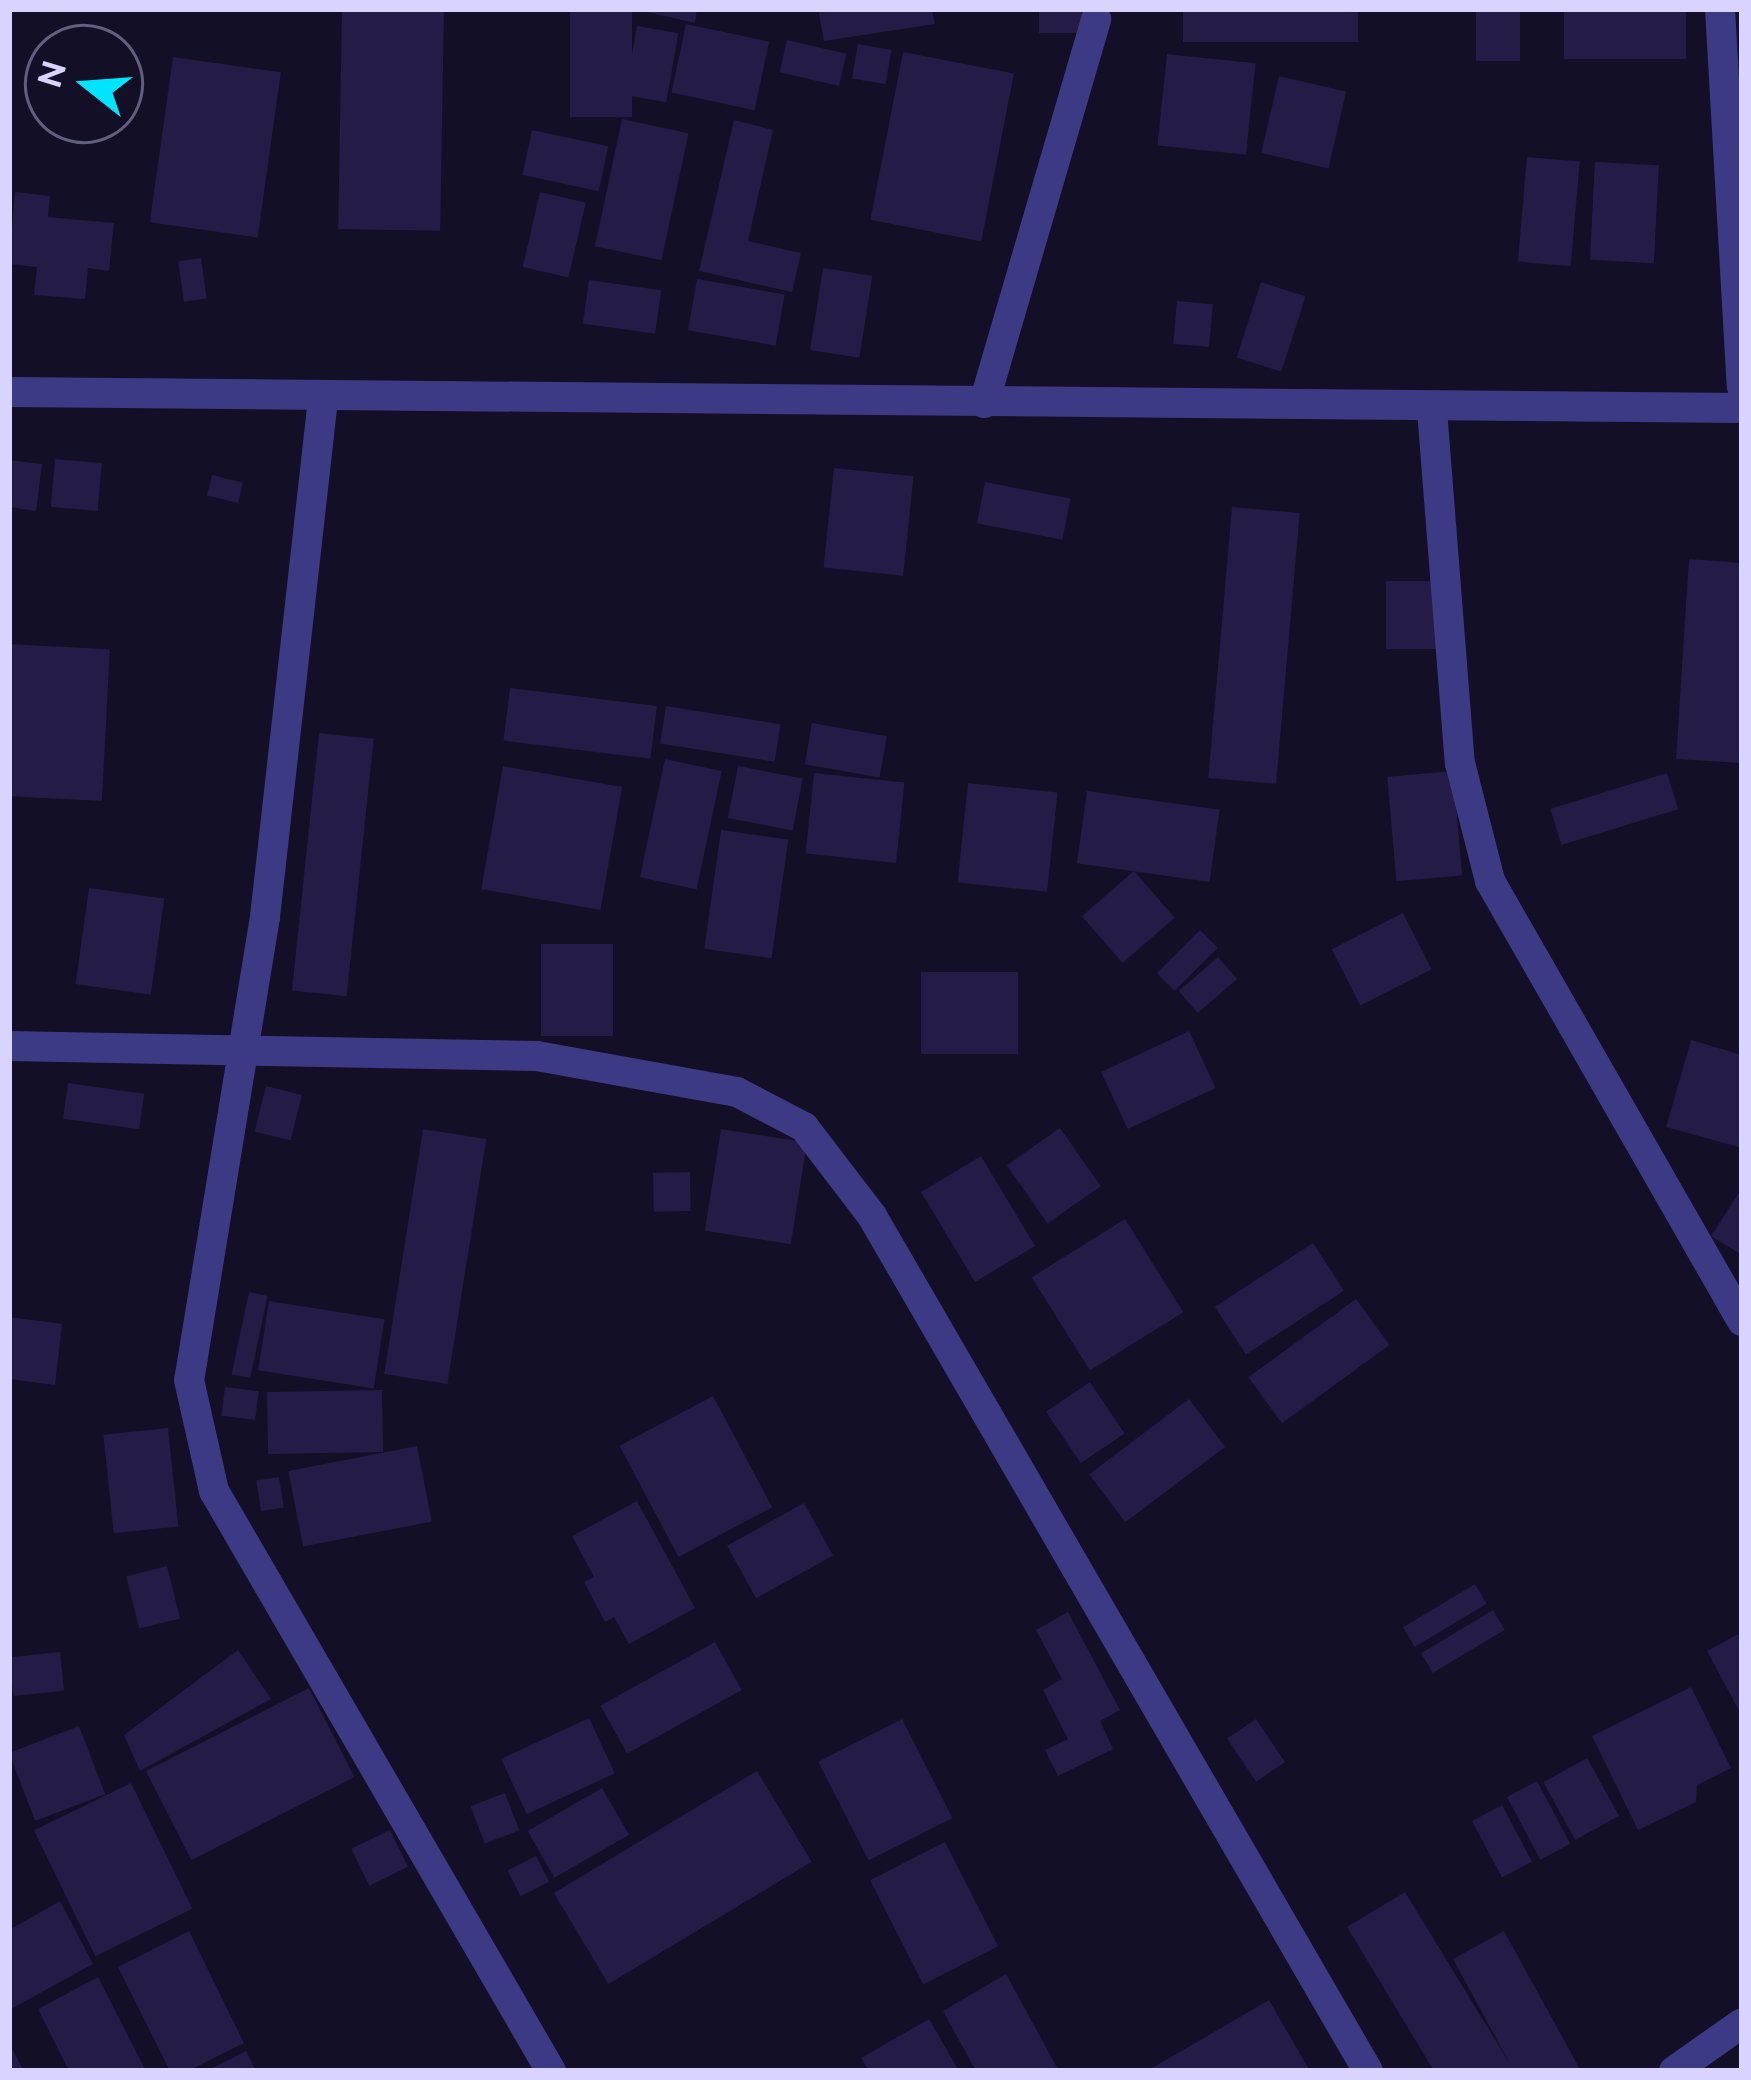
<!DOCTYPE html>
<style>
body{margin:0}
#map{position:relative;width:1751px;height:2080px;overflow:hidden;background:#130f26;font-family:Raleway,sans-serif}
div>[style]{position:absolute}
.building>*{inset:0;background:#241b47;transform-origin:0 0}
.minor>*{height:30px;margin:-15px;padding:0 15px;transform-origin:15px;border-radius:15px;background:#3d3a85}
span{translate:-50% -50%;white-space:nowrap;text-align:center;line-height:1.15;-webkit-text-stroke:9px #130f26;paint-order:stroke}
.frame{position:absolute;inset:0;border:12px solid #d9d4ff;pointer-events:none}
.north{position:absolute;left:24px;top:24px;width:120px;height:120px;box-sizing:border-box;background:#130f26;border:3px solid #625e7d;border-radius:50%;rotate:287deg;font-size:33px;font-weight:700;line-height:48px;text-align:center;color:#d9d4ff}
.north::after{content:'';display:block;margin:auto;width:42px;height:54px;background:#00e5ff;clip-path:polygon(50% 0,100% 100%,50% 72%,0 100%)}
</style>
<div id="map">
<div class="building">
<div style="left:342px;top:9px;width:102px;height:220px;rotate:1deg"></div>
<div style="left:570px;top:9px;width:62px;height:108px"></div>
<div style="clip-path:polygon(634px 9px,697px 9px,695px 23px)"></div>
<div style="clip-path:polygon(818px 9px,932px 9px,935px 24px,824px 41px)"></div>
<div style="left:1039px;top:9px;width:45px;height:24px"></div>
<div style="left:1183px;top:9px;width:175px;height:33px"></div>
<div style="left:1476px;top:9px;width:44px;height:52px"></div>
<div style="left:1564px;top:9px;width:122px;height:50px"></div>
<div style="left:686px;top:24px;width:85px;height:70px;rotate:12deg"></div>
<div style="left:637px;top:26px;width:42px;height:70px;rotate:10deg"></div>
<div style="left:787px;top:40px;width:61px;height:33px;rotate:13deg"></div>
<div style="left:858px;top:44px;width:34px;height:35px;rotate:10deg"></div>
<div style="left:903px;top:52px;width:113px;height:171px;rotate:11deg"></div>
<div style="left:1167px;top:54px;width:89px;height:92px;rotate:6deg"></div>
<div style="left:173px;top:57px;width:109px;height:167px;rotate:8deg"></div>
<div style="left:1279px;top:76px;width:69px;height:79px;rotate:13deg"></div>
<div style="left:622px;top:119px;width:68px;height:130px;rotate:12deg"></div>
<div style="clip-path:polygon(734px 120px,773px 130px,748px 241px,801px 253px,792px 292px,699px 271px)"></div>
<div style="left:532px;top:130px;width:78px;height:46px;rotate:12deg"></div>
<div style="left:1527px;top:157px;width:53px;height:105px;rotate:5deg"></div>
<div style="left:1595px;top:162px;width:64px;height:98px;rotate:3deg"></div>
<div style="clip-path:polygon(15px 192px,50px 196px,48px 217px,114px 223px,109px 271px,88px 268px,85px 299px,34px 295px,37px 267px,9px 264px)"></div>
<div style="left:540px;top:192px;width:47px;height:77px;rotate:13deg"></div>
<div style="left:201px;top:258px;width:41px;height:23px;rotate:82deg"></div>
<div style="left:823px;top:268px;width:50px;height:83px;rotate:9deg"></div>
<div style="left:697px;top:279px;width:89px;height:52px;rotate:10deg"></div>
<div style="left:589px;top:280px;width:73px;height:44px;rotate:8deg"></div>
<div style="left:1261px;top:282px;width:47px;height:79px;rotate:18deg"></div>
<div style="left:1177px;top:301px;width:36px;height:43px;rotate:5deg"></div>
<div style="left:55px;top:459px;width:47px;height:48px;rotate:5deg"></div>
<div style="clip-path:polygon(9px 460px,42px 464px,36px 511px,9px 507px)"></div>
<div style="left:834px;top:468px;width:80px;height:100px;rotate:6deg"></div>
<div style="left:212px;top:475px;width:32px;height:21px;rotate:14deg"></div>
<div style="left:985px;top:482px;width:87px;height:42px;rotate:11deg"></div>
<div style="left:1232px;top:507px;width:68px;height:272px;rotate:5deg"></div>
<div style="clip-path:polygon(1689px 559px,1742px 563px,1742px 763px,1676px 759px)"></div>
<div style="left:1386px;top:581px;width:51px;height:68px"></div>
<div style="left:9px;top:644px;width:101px;height:152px;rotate:3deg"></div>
<div style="left:510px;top:688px;width:148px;height:53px;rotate:7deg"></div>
<div style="left:666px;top:706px;width:116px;height:38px;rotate:9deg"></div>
<div style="left:812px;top:723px;width:76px;height:42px;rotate:10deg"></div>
<div style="left:319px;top:733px;width:55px;height:259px;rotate:6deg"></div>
<div style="left:665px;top:759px;width:58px;height:121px;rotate:12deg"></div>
<div style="left:503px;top:766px;width:121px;height:125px;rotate:10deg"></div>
<div style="left:738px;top:766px;width:66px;height:53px;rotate:11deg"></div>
<div style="left:1453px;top:771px;width:105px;height:66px;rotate:85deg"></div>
<div style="left:814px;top:773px;width:91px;height:81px;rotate:6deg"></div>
<div style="left:1667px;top:773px;width:38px;height:122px;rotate:73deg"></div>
<div style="left:968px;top:783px;width:90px;height:100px;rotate:6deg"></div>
<div style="left:1087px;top:791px;width:134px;height:73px;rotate:8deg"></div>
<div style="left:721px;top:830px;width:68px;height:120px;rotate:8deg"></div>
<div style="left:1134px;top:871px;width:62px;height:69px;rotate:49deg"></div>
<div style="left:89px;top:888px;width:76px;height:97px;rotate:8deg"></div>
<div style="left:1403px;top:913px;width:63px;height:80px;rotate:63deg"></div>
<div style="left:1200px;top:930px;width:25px;height:61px;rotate:45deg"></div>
<div style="left:541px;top:944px;width:72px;height:92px"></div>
<div style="left:1218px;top:957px;width:29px;height:52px;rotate:49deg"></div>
<div style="left:921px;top:972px;width:97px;height:82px"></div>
<div style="left:1189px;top:1031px;width:63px;height:97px;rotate:65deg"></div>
<div style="clip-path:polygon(1691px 1040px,1742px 1055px,1742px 1148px,1666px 1127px)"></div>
<div style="left:68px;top:1083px;width:77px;height:36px;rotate:8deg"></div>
<div style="left:266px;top:1086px;width:37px;height:47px;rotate:14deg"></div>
<div style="left:1060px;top:1128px;width:71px;height:65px;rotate:55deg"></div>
<div style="left:423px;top:1129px;width:64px;height:248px;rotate:9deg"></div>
<div style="left:721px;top:1129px;width:87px;height:103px;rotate:9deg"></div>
<div style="left:981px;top:1156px;width:105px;height:70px;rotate:59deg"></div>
<div style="left:690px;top:1172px;width:39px;height:37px;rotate:89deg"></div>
<div style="clip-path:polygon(1742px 1188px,1742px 1255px,1711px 1236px)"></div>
<div style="left:1125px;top:1219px;width:110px;height:110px;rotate:58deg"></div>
<div style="left:1313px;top:1243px;width:57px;height:117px;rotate:57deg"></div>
<div style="left:249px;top:1292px;width:19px;height:84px;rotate:12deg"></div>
<div style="left:1356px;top:1299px;width:57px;height:133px;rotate:54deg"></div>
<div style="left:269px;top:1301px;width:117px;height:70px;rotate:9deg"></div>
<div style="clip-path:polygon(9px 1317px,62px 1324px,55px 1385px,9px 1379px)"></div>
<div style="left:1090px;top:1382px;width:62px;height:53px;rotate:56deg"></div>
<div style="left:225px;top:1387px;width:34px;height:29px;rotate:7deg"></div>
<div style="left:382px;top:1390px;width:62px;height:115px;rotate:89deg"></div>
<div style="left:713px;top:1396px;width:126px;height:106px;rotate:62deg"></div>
<div style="left:1189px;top:1399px;width:60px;height:125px;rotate:53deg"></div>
<div style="left:168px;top:1428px;width:99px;height:65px;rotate:84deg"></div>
<div style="left:417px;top:1446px;width:77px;height:131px;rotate:79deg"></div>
<div style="left:279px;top:1477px;width:31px;height:23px;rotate:81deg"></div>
<div style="clip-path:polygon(637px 1501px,695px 1608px,629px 1644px,614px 1617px,605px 1622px,584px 1582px,594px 1577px,572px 1536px)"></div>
<div style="left:804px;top:1503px;width:60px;height:88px;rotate:61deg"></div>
<div style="left:167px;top:1566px;width:54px;height:42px;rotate:76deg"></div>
<div style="left:1475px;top:1584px;width:23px;height:84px;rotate:59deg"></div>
<div style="left:1493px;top:1610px;width:23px;height:84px;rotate:59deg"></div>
<div style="clip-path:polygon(1068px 1612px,1120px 1710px,1100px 1721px,1113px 1749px,1058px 1776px,1045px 1750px,1068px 1739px,1043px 1690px,1062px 1679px,1036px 1630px)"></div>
<div style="clip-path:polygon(1742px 1632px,1742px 1716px,1707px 1651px)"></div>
<div style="left:715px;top:1642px;width:55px;height:131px;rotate:61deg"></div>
<div style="clip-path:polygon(238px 1650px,271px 1699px,140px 1771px,124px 1735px)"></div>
<div style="left:60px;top:1652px;width:39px;height:51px;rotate:84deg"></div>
<div style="clip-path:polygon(1691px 1687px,1731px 1768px,1697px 1785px,1696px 1802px,1638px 1830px,1592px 1736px)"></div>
<div style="left:309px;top:1688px;width:100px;height:183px;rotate:63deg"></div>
<div style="left:589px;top:1718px;width:61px;height:97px;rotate:65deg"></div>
<div style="left:902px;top:1719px;width:111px;height:94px;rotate:63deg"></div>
<div style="left:1256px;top:1719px;width:52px;height:35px;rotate:56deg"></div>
<div style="left:79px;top:1726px;width:73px;height:75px;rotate:69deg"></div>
<div style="left:1587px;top:1758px;width:66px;height:50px;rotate:61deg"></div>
<div style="left:757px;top:1771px;width:106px;height:237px;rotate:59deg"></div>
<div style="left:1537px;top:1781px;width:71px;height:34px;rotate:62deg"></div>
<div style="left:131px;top:1783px;width:140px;height:108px;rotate:64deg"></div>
<div style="left:602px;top:1788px;width:54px;height:86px;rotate:60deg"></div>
<div style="left:505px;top:1793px;width:40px;height:37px;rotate:69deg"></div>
<div style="left:1502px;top:1805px;width:64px;height:34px;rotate:62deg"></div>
<div style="left:390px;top:1830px;width:41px;height:43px;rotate:64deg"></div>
<div style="left:945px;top:1842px;width:117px;height:84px;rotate:63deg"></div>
<div style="left:536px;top:1856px;width:29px;height:32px;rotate:63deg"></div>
<div style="clip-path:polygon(1405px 1892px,1510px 2064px,1453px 1959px,1504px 1931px,1581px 2071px,1434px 2071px,1347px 1927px)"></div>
<div style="clip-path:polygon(60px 1901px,93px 1964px,9px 2010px,9px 1930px)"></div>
<div style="clip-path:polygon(189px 1931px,244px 2043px,188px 2071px,170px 2071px,118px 1967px)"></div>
<div style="clip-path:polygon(1006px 1974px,1059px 2071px,976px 2071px,943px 2011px)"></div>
<div style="clip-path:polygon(98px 1977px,146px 2071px,69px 2071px,38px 2009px)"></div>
<div style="clip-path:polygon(1269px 2000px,1310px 2071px,1147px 2071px)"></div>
<div style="clip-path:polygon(929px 2019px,959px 2071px,869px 2071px,861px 2058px)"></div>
<div style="clip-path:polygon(9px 2043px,24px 2071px,9px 2071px)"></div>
<div style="clip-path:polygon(246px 2051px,256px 2071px,207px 2071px)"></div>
</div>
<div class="minor">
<div style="left:1720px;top:9px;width:378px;rotate:86.7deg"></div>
<div style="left:9px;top:392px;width:1733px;rotate:0.53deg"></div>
<div style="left:323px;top:399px;width:521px;rotate:96.39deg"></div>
<div style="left:265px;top:917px;width:469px;rotate:99.3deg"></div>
<div style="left:189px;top:1380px;width:114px;rotate:77.3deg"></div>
<div style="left:214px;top:1491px;width:671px;rotate:59.84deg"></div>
<div style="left:984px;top:403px;width:400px;rotate:-73.7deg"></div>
<div style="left:1432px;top:410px;width:354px;rotate:85.5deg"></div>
<div style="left:1460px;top:763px;width:122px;rotate:75.7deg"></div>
<div style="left:1490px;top:881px;width:507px;rotate:60.2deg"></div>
<div style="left:9px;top:1046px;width:528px;rotate:1.09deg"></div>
<div style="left:537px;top:1056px;width:203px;rotate:10.2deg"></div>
<div style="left:737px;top:1092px;width:76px;rotate:27.6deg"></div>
<div style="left:804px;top:1127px;width:112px;rotate:52.6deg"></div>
<div style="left:872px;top:1216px;width:988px;rotate:59.88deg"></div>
<div style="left:1674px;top:2071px;width:83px;rotate:-35.2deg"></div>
</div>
<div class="frame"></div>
<div class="north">N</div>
</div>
